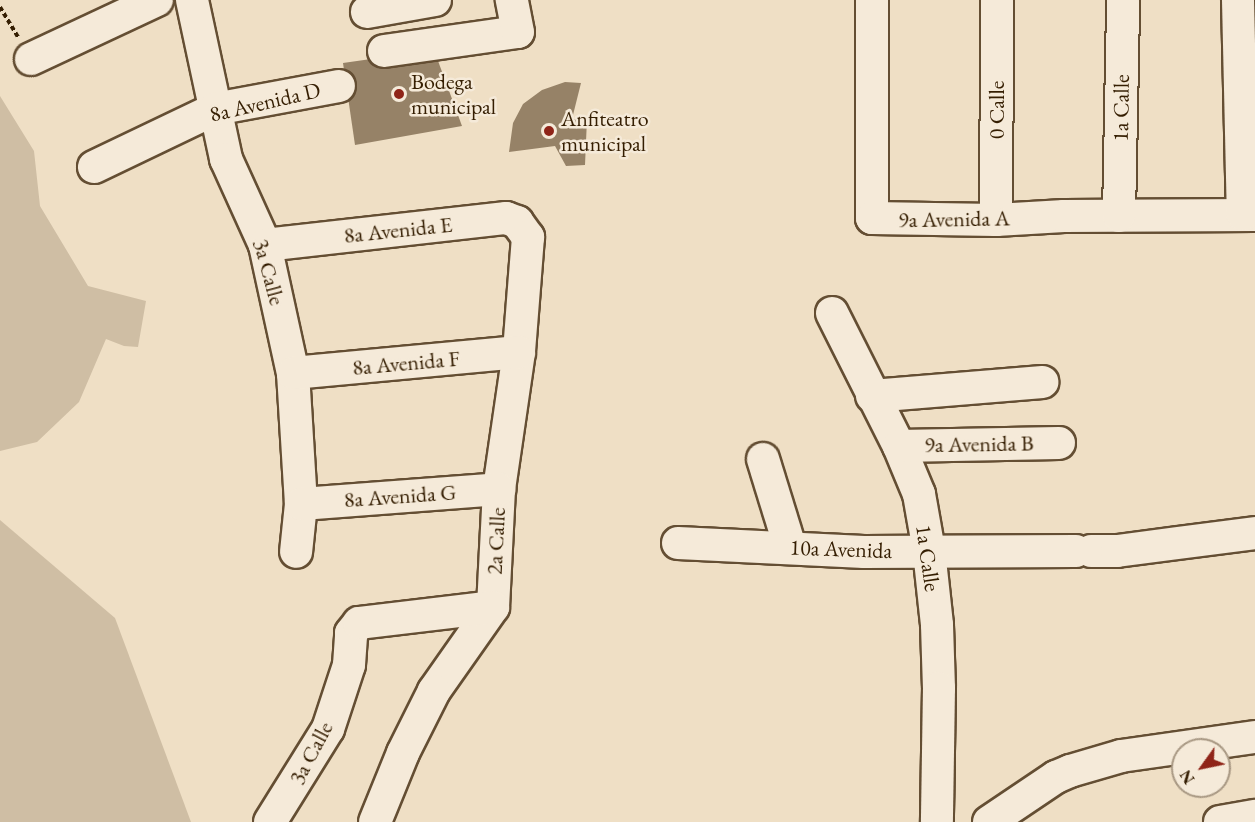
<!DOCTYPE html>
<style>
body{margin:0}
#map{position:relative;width:1255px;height:822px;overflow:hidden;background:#efdfc5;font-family:"EB Garamond",serif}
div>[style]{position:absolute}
.green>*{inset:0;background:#cfbea4}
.building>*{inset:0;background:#968267}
.path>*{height:4px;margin-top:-2px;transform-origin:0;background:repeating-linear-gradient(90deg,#351e02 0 4.5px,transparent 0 7.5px)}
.roads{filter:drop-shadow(2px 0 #644e33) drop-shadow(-2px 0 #644e33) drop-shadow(0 2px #644e33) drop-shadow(0 -2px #644e33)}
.minor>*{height:32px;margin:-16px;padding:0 16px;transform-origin:16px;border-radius:16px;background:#f5ead9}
.dots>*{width:16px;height:16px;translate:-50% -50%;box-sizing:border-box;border:3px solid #f5ead9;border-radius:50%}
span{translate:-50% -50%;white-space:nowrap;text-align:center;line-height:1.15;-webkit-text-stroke:5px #f5ead9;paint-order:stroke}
.poi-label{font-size:22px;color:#351e02}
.left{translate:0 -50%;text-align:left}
.street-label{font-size:22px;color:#351e02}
.north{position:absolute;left:1171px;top:738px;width:60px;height:60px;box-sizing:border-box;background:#f5ead9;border:2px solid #a89883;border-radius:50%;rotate:237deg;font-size:16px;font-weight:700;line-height:24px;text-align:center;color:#351e02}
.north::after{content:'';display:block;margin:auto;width:21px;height:27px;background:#8f2418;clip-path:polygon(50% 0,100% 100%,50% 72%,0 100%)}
</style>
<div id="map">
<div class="green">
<div style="clip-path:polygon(0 96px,34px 151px,40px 206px,88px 286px,146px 301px,138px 347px,124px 346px,106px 339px,79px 402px,37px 442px,0 451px)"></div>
<div style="clip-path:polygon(0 520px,115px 618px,191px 822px,0 822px)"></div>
</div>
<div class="building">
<div style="clip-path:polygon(434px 50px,462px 126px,355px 145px,343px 63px)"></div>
<div style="clip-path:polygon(565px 82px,581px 83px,572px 119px,587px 119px,585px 165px,566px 166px,555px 146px,509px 152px,513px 123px,523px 104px,542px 90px)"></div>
</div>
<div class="path">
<div style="left:0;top:7px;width:35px;rotate:59deg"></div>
</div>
<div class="roads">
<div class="minor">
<div style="left:192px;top:0;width:163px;rotate:77.9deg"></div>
<div style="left:226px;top:159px;width:94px;rotate:65.6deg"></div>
<div style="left:265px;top:245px;width:131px;rotate:77.7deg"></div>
<div style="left:293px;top:373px;width:131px;rotate:86.5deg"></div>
<div style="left:301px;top:504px;width:48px;rotate:95.9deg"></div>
<div style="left:872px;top:0;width:218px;rotate:90deg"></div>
<div style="left:872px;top:218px;width:124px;rotate:0.9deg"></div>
<div style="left:996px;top:220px;width:68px;rotate:-3.4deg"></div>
<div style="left:1064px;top:216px;width:191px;rotate:-0.3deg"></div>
<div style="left:1238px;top:0;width:215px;rotate:88.7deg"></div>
<div style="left:367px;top:12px;width:69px;rotate:-10deg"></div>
<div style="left:384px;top:51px;width:135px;rotate:-8.1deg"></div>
<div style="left:518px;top:32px;width:33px;rotate:-101deg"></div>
<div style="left:31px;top:59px;width:139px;rotate:-25.1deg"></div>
<div style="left:94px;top:167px;width:134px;rotate:-25.6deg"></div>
<div style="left:215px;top:109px;width:126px;rotate:-10.5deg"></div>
<div style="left:1119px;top:216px;width:216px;rotate:-88.9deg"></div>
<div style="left:996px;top:220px;width:220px;rotate:-89.7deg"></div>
<div style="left:265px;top:245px;width:243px;rotate:-6.4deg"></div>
<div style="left:506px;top:218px;width:12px;rotate:20deg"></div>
<div style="left:517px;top:222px;width:19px;rotate:54deg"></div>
<div style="left:528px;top:237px;width:115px;rotate:94.5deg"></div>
<div style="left:519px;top:352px;width:138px;rotate:98.3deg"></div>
<div style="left:499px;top:489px;width:118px;rotate:92.9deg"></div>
<div style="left:493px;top:607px;width:103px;rotate:125.1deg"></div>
<div style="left:434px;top:691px;width:69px;rotate:116.6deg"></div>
<div style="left:403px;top:753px;width:74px;rotate:112.1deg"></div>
<div style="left:832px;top:313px;width:149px;rotate:63.3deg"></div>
<div style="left:899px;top:446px;width:52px;rotate:67.4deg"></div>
<div style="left:919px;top:494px;width:58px;rotate:80deg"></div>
<div style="left:929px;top:551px;width:74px;rotate:83.8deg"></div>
<div style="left:937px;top:625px;width:63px;rotate:88.2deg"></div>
<div style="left:939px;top:688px;width:134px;rotate:90.9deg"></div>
<div style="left:293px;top:373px;width:227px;rotate:-5.3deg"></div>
<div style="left:872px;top:396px;width:171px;rotate:-4.7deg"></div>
<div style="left:899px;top:446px;width:160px;rotate:-1.1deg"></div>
<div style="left:763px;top:459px;width:92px;rotate:72.9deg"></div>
<div style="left:301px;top:504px;width:199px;rotate:-4.3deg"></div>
<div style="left:678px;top:543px;width:186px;rotate:2.8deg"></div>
<div style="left:864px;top:552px;width:212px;rotate:-0.3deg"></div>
<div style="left:1091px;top:551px;width:26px"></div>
<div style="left:1117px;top:551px;width:139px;rotate:-7.4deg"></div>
<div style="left:270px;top:822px;width:110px;rotate:-58.1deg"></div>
<div style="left:328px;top:729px;width:67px;rotate:-71.8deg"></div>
<div style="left:349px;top:665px;width:32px;rotate:-86deg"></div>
<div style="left:351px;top:633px;width:13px;rotate:-51deg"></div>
<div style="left:359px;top:623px;width:135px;rotate:-6.8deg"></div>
<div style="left:989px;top:822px;width:81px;rotate:-33.9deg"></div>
<div style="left:1056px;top:777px;width:15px;rotate:-23deg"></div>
<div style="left:1070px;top:771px;width:53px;rotate:-16.4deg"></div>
<div style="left:1121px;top:756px;width:135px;rotate:-8.1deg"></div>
<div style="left:1220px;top:822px;width:36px;rotate:-10deg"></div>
</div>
</div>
<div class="dots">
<div style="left:399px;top:94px;background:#8f2418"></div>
<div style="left:549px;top:131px;background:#8f2418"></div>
</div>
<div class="poi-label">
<span class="left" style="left:411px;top:94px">Bodega<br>municipal</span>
<span class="left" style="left:561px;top:131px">Anfiteatro<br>municipal</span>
</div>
<div class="street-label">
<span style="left:265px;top:102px;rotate:-13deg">8a Avenida D</span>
<span style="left:1121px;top:108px;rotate:-89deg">1a Calle</span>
<span style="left:997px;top:110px;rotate:-90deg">0 Calle</span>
<span style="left:954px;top:219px;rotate:-1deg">9a Avenida A</span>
<span style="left:398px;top:230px;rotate:-6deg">8a Avenida E</span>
<span style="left:269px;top:272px;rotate:75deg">3a Calle</span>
<span style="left:406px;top:363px;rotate:-5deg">8a Avenida F</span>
<span style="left:979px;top:444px;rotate:-1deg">9a Avenida B</span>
<span style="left:400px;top:496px;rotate:-4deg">8a Avenida G</span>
<span style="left:496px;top:541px;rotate:-87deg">2a Calle</span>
<span style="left:841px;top:549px;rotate:2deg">10a Avenida</span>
<span style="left:928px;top:558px;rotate:82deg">1a Calle</span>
<span style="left:311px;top:753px;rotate:-62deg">3a Calle</span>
</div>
<div class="north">N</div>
</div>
